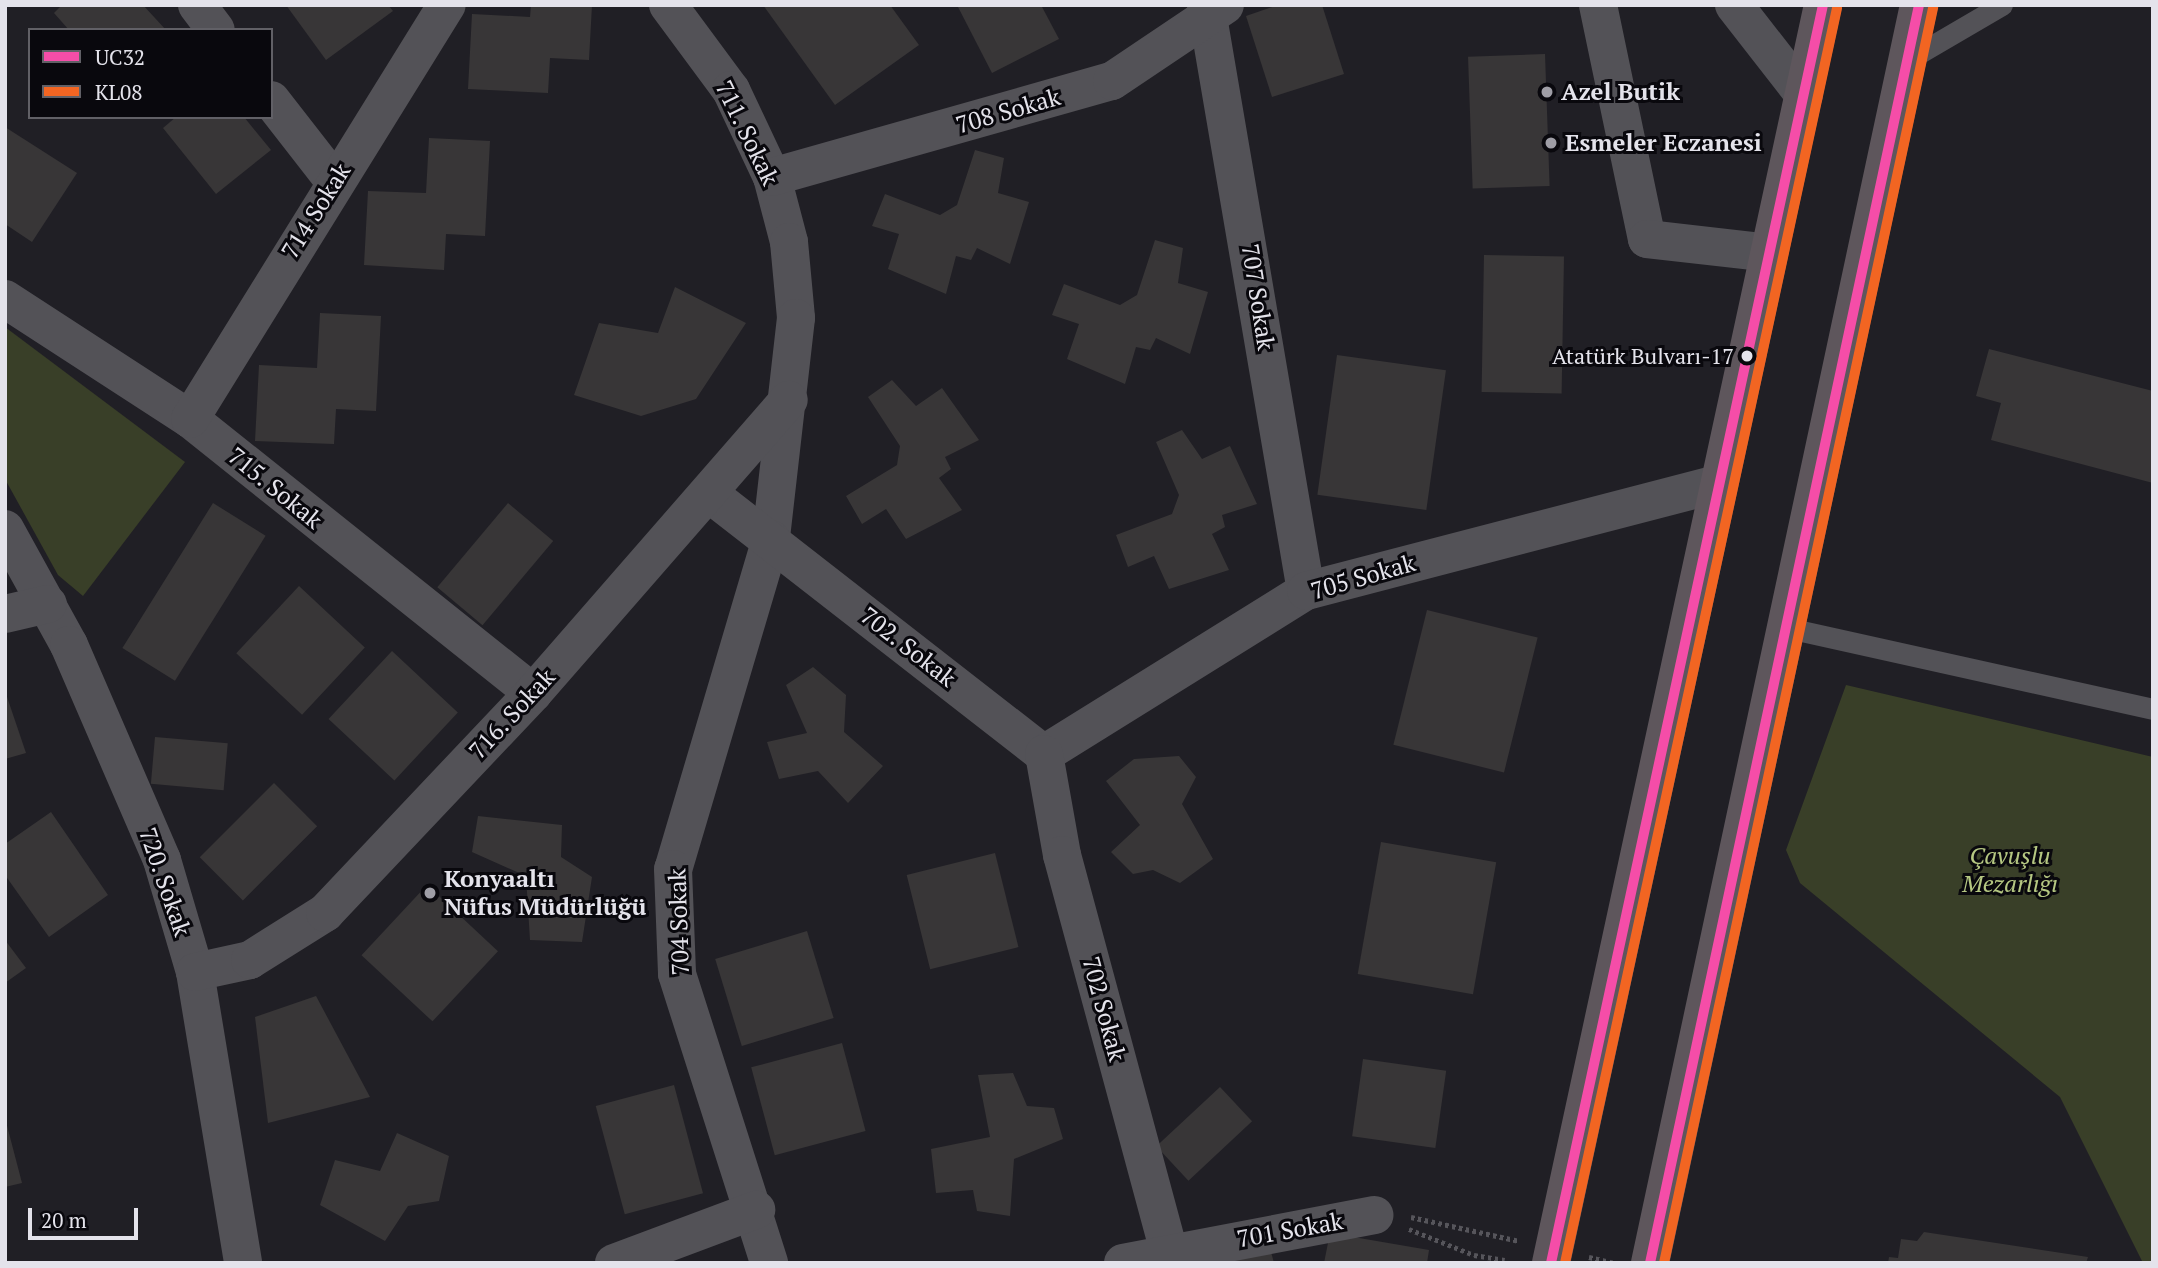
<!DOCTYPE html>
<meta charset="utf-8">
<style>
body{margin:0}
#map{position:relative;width:2158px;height:1268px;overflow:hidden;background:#201f25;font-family:"PT Serif",serif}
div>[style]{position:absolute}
.green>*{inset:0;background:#393f28}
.building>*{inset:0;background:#383637;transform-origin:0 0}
.path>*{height:4.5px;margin-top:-2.25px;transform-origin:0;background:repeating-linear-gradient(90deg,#56555b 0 3.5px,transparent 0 7px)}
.service>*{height:21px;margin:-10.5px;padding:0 10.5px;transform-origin:10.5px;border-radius:10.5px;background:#535257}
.minor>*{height:38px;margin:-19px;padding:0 19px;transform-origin:19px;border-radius:19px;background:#535257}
.primary>*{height:38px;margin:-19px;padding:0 19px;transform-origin:19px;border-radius:19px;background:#5e565c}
.bus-1>*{height:10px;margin:-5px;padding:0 5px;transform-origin:5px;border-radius:5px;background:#f54da8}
.bus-2>*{height:10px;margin:-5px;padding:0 5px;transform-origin:5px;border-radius:5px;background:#f26522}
.dots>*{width:19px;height:19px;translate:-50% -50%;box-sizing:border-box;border:4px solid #09080d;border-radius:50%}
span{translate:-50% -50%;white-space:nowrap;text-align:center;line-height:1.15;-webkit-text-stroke:6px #09080d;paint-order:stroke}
.bus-label{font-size:22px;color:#e4e3eb}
.right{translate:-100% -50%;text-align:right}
.poi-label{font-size:24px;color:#e4e3eb;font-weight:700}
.left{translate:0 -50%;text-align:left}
.street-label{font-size:24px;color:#e4e3eb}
.park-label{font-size:24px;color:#b5c782;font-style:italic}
.frame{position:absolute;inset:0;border:7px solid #e4e3eb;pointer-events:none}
.legend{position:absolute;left:28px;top:28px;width:245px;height:91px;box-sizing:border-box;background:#09080d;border:2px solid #616066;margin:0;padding:9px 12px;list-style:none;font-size:21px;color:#e4e3eb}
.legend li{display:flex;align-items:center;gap:14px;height:35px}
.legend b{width:35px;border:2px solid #616066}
.scale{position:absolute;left:28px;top:1208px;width:110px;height:32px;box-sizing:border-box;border:4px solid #e4e3eb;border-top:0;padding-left:9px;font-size:21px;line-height:24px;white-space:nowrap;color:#e4e3eb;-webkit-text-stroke:5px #09080d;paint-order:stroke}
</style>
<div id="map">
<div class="green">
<div style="clip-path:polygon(5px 327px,185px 462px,83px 596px,58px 575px,5px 479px)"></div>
<div style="clip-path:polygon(1846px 685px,2153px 757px,2153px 1263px,2143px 1263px,2060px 1097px,1800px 883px,1786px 850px)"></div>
</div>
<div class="building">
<div style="clip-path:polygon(62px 5px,143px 5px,166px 30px,69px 30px,54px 13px)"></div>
<div style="clip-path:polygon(286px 5px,388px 5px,393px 11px,326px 60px)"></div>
<div style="clip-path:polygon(531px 5px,592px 5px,589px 60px,550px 58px,548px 93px,468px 89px,472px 14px,530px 17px)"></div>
<div style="clip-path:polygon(763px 5px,890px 5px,919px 45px,835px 105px)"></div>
<div style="clip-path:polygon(957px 5px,1041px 5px,1059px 39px,992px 73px)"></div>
<div style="clip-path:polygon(1278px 5px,1322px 5px,1344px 74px,1272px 97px,1246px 16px)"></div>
<div style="left:1545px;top:54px;width:132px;height:77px;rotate:88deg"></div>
<div style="clip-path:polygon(176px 117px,244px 117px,271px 150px,216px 194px,163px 128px)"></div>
<div style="clip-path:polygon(5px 127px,77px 173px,32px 242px,5px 224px)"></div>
<div style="clip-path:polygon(429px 138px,490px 141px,485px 236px,446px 234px,444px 270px,364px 265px,368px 191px,426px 193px)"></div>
<div style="clip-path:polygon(975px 150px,1004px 158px,998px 193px,1029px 202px,1010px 264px,977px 248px,971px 260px,956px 256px,946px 294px,888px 269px,899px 234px,872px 226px,885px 194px,940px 215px,957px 205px)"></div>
<div style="clip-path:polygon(1155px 240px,1183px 248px,1178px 283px,1208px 292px,1190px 354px,1156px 338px,1150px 350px,1136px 347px,1125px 384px,1067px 359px,1079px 324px,1052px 315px,1064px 284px,1120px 305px,1137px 295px)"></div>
<div style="left:1484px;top:255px;width:80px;height:137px;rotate:1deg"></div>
<div style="clip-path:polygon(675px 287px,746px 323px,696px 399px,641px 416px,574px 395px,599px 323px,658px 333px)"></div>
<div style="clip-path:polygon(320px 313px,381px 316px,376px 411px,336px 409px,334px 444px,255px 441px,259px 365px,317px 368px)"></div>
<div style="clip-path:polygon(1989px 349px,2153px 391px,2153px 483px,1991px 440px,2001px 403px,1976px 396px)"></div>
<div style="left:1337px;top:355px;width:110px;height:141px;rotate:8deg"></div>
<div style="clip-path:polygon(892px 380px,916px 406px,942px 388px,979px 440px,945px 457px,951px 469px,939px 478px,962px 510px,906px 539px,886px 509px,862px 524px,846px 496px,897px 465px,900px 446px,868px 397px)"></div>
<div style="clip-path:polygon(1182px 430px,1202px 459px,1230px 446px,1257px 504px,1222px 515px,1225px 527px,1212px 534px,1229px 570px,1169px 589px,1154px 556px,1128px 567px,1116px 535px,1172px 514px,1179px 495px,1156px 442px)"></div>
<div style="left:213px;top:503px;width:62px;height:171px;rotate:32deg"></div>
<div style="left:508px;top:503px;width:59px;height:110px;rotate:40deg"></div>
<div style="left:299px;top:586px;width:90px;height:92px;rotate:43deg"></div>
<div style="left:1427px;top:610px;width:114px;height:139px;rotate:14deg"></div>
<div style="left:392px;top:651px;width:90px;height:93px;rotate:43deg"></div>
<div style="clip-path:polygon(813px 667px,846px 695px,844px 732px,883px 766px,848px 803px,818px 771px,779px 779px,767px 742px,807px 733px,786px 685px)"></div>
<div style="clip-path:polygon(5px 691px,26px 753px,5px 759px)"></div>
<div style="left:155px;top:737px;width:73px;height:47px;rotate:5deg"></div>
<div style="clip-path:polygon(1179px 756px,1196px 777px,1182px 804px,1213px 859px,1180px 883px,1153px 870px,1133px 874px,1111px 852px,1140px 825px,1106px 781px,1134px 759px)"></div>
<div style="left:274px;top:783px;width:61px;height:105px;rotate:45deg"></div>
<div style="clip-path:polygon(51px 812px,108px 895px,49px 937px,5px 875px,5px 844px)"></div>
<div style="clip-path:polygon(478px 816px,562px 825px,561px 857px,592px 877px,582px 942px,530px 940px,526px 876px,472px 852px)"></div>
<div style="left:1381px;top:842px;width:117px;height:134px;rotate:10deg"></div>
<div style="left:995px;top:853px;width:97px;height:91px;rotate:76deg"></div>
<div style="left:427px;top:885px;width:97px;height:96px;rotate:43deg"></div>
<div style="left:807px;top:931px;width:91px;height:96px;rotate:73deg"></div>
<div style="clip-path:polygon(5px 940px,26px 968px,5px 983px)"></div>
<div style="clip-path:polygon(316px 996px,370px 1097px,268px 1123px,255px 1017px)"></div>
<div style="left:842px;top:1043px;width:91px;height:94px;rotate:75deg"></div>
<div style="left:1363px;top:1059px;width:84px;height:78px;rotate:8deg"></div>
<div style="clip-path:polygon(1013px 1073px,1027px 1106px,1054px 1108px,1063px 1139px,1014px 1159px,1010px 1216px,977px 1211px,973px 1190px,936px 1193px,931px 1149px,990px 1137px,978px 1075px)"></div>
<div style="left:674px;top:1085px;width:112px;height:81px;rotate:75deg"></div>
<div style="left:1220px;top:1087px;width:47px;height:87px;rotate:47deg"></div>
<div style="clip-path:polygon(5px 1118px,22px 1183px,5px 1187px)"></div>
<div style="clip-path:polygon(397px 1133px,449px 1156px,439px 1201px,408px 1206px,385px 1241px,320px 1205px,335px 1160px,380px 1171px)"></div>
<div style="clip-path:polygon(1924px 1232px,2088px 1257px,2086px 1263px,1888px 1263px,1889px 1257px,1898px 1258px,1901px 1239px,1917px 1241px)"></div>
<div style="clip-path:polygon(1330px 1233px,1429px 1250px,1427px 1263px,1324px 1263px)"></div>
<div style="clip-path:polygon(1270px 1248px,1274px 1263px,1217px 1263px)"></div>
</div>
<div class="path">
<div style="left:1411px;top:1217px;width:111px;rotate:12.5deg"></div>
<div style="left:1409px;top:1229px;width:70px;rotate:21.8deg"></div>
<div style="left:1474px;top:1255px;width:31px;rotate:9deg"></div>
<div style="left:1589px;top:1257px;width:26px;rotate:13deg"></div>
</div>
<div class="service">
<div style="left:1906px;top:61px;width:111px;rotate:-30.3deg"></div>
<div style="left:1788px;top:628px;width:374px;rotate:12.5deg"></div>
</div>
<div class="minor">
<div style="left:197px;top:5px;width:31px;rotate:53deg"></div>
<div style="left:668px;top:5px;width:106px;rotate:53.5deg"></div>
<div style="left:731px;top:90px;width:96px;rotate:64.8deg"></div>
<div style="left:772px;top:177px;width:67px;rotate:75.3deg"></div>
<div style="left:789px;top:242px;width:76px;rotate:84.7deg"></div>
<div style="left:796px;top:318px;width:222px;rotate:96.5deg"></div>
<div style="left:771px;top:539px;width:344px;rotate:106.5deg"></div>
<div style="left:673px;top:869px;width:105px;rotate:87.8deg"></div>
<div style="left:677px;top:974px;width:303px;rotate:72.3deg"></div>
<div style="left:1206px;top:5px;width:594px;rotate:80.32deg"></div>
<div style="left:1598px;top:5px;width:239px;rotate:78.2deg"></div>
<div style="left:1647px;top:239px;width:123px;rotate:6.5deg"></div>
<div style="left:1734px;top:5px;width:114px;rotate:52.1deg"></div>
<div style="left:271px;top:100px;width:103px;rotate:52.1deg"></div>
<div style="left:772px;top:177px;width:353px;rotate:-15.8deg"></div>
<div style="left:1112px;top:81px;width:136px;rotate:-33.9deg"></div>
<div style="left:5px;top:299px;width:221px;rotate:33deg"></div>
<div style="left:190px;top:419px;width:439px;rotate:38.6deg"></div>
<div style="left:190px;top:419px;width:487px;rotate:-58.2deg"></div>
<div style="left:711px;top:495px;width:422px;rotate:37.9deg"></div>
<div style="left:5px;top:529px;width:132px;rotate:61.1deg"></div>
<div style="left:69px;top:645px;width:234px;rotate:66.6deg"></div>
<div style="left:162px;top:860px;width:117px;rotate:73.6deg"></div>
<div style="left:195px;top:972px;width:295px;rotate:80.6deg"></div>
<div style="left:5px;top:614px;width:44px;rotate:-13.1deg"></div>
<div style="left:1044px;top:754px;width:309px;rotate:-31.9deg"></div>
<div style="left:1306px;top:591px;width:425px;rotate:-14.6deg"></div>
<div style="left:1044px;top:754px;width:103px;rotate:79.9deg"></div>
<div style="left:1062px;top:855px;width:423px;rotate:74.9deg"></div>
<div style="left:195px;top:972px;width:56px;rotate:-12.3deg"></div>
<div style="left:250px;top:960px;width:89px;rotate:-32.1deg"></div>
<div style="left:325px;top:913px;width:303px;rotate:-46.6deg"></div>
<div style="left:533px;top:693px;width:389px;rotate:-48.9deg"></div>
<div style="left:614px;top:1263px;width:152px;rotate:-20.5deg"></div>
<div style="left:1123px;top:1263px;width:256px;rotate:-10.8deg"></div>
</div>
<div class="primary">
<div style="left:1551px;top:1263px;width:1287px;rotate:-77.8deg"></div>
<div style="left:1650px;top:1263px;width:1286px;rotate:-77.93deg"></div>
</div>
<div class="bus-1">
<div style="left:1551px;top:1263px;width:1287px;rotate:-77.8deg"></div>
<div style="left:1650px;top:1263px;width:1286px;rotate:-77.93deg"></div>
</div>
<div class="bus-2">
<div style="left:1565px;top:1263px;width:1284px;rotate:-77.77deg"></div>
<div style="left:1664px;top:1263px;width:1284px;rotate:-77.9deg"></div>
</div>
<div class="dots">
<div style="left:1547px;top:92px;background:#9f9ea6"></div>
<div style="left:1551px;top:143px;background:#9f9ea6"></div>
<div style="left:1747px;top:356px;background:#e4e3eb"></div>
<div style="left:430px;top:893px;background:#9f9ea6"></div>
</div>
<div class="bus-label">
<span class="right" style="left:1734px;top:356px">Atatürk Bulvarı-17</span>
</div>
<div class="poi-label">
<span class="left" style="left:1561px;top:92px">Azel Butik</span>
<span class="left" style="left:1565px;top:143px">Esmeler Eczanesi</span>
<span class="left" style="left:444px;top:893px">Konyaaltı<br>Nüfus Müdürlüğü</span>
</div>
<div class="street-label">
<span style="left:1008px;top:111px;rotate:-16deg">708 Sokak</span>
<span style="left:747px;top:133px;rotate:64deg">711. Sokak</span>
<span style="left:316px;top:211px;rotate:-58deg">714 Sokak</span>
<span style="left:1258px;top:297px;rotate:81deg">707 Sokak</span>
<span style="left:275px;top:488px;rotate:39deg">715. Sokak</span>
<span style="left:1363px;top:577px;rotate:-16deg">705 Sokak</span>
<span style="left:908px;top:647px;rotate:38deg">702. Sokak</span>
<span style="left:512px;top:714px;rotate:-47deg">716. Sokak</span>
<span style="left:165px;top:882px;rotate:71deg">720. Sokak</span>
<span style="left:679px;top:922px;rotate:-92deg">704 Sokak</span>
<span style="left:1104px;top:1009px;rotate:75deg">702 Sokak</span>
<span style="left:1290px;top:1230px;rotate:-10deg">701 Sokak</span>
</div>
<div class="park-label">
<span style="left:2010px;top:870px">Çavuşlu<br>Mezarlığı</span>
</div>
<div class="frame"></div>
<ul class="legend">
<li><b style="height:9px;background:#f54da8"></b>UC32</li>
<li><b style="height:9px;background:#f26522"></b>KL08</li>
</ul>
<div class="scale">20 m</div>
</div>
